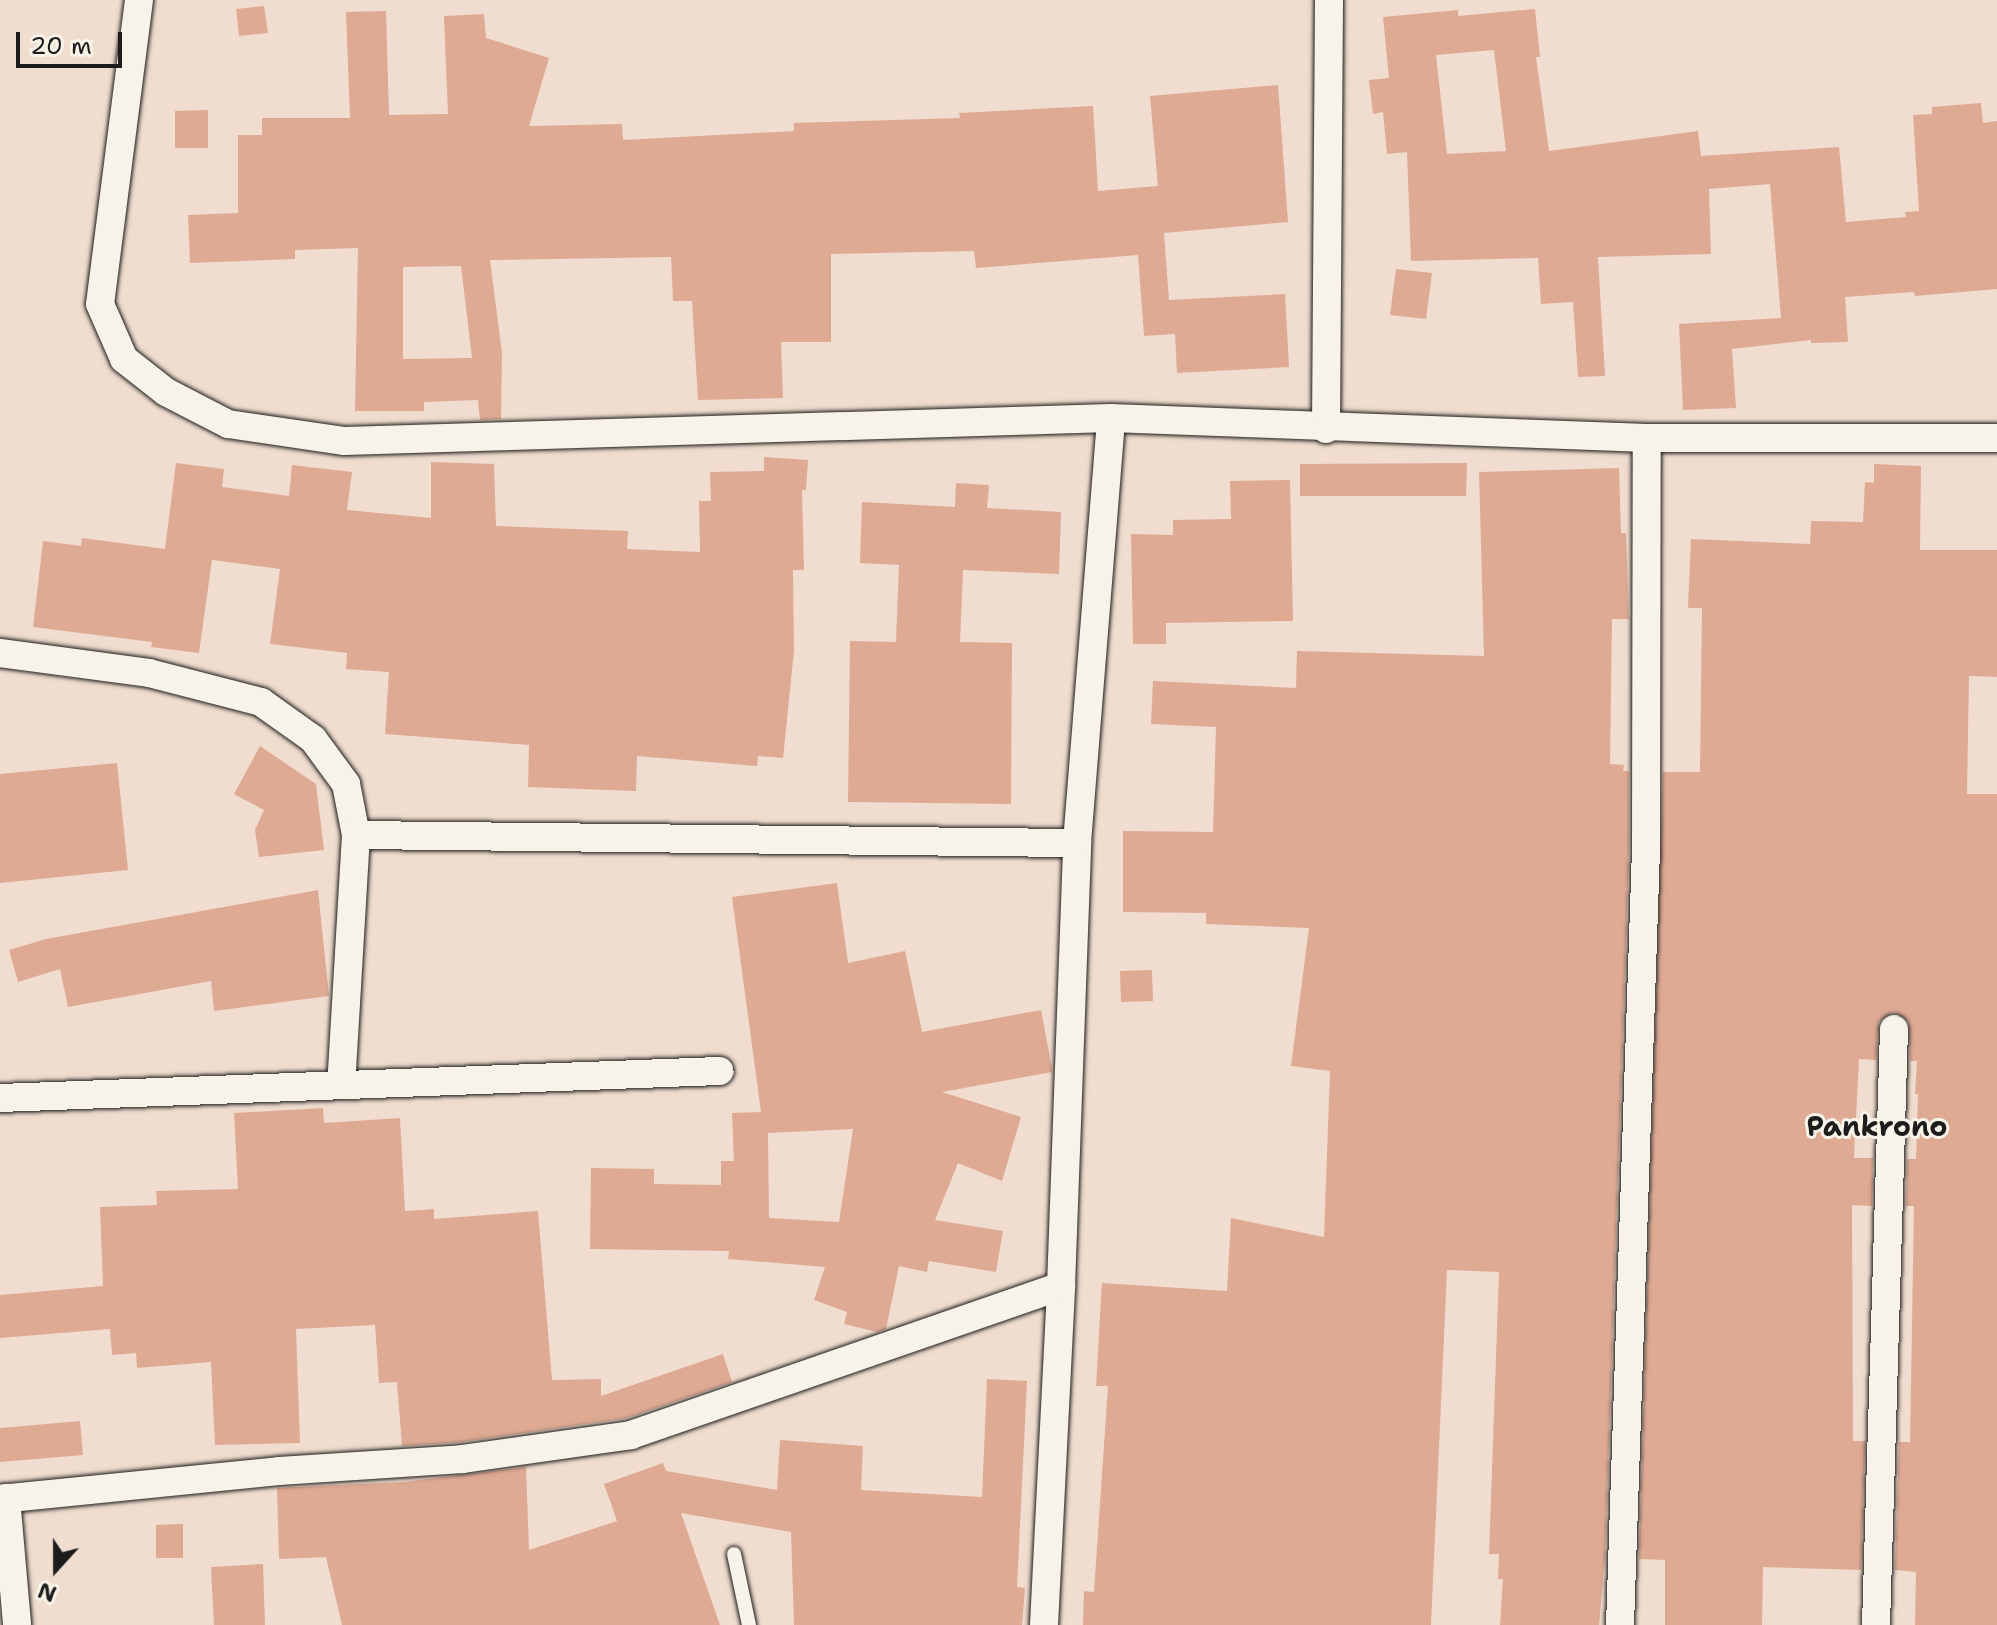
<!DOCTYPE html>
<style>
body{margin:0}
#map{position:relative;width:1997px;height:1625px;overflow:hidden;background:#f0ddcf;font-family:"Shantell Sans",sans-serif}
div>[style]{position:absolute}
.building>*{inset:0;background:#dfaa94}
.roads{filter:drop-shadow(0 0 2px #1c1c1c) drop-shadow(0 0 2px #1c1c1c)}
.lane>*{height:14px;margin:-7px;padding:0 7px;transform-origin:7px;border-radius:7px;background:#f7f3e8}
.street>*{height:28px;margin:-14px;padding:0 14px;transform-origin:14px;border-radius:14px;background:#f7f3e8}
span{translate:-50% -50%;white-space:nowrap;text-align:center;line-height:1.15;-webkit-text-stroke:6px #f7f3e8;paint-order:stroke}
.district-label{font-size:28px;color:#1c1c1c;font-weight:700}
.north{position:absolute;left:16px;top:1529px;width:80px;height:80px;-webkit-text-stroke:6px #f7f3e8;paint-order:stroke;rotate:201deg;font-size:22px;font-weight:700;line-height:32px;text-align:center;color:#1c1c1c}
.north::after{content:'';display:block;margin:auto;width:28px;height:36px;background:#1c1c1c;clip-path:polygon(50% 0,100% 100%,50% 72%,0 100%)}
.scale{position:absolute;left:16px;top:32px;width:106px;height:36px;box-sizing:border-box;border:4px solid #1c1c1c;border-top:0;padding-left:10px;font-size:24px;line-height:28px;white-space:nowrap;color:#1c1c1c;-webkit-text-stroke:6px #f7f3e8;paint-order:stroke}
</style>
<div id="map">
<div class="building">
<div style="clip-path:polygon(264px 6px,268px 33px,239px 36px,236px 9px)"></div>
<div style="clip-path:polygon(evenodd,1535px 9px,1540px 57px,1536px 57px,1549px 151px,1698px 131px,1701px 156px,1839px 147px,1846px 222px,1906px 217px,1905px 212px,1919px 211px,1913px 115px,1932px 114px,1932px 107px,1981px 103px,1983px 123px,1997px 121px,1997px 289px,1915px 296px,1914px 292px,1845px 297px,1848px 342px,1811px 343px,1811px 340px,1732px 349px,1736px 408px,1683px 410px,1679px 324px,1781px 318px,1770px 184px,1709px 189px,1711px 254px,1598px 257px,1605px 376px,1578px 377px,1573px 302px,1541px 304px,1538px 258px,1411px 261px,1407px 152px,1387px 154px,1383px 112px,1373px 114px,1369px 80px,1389px 78px,1383px 17px,1458px 10px,1458px 16px,1535px 9px,1494px 50px,1506px 151px,1447px 154px,1436px 55px,1494px 50px)"></div>
<div style="clip-path:polygon(evenodd,386px 11px,389px 115px,448px 114px,444px 16px,484px 14px,486px 38px,549px 58px,529px 126px,622px 124px,623px 140px,794px 131px,794px 123px,960px 118px,959px 113px,1093px 106px,1098px 191px,1158px 186px,1150px 96px,1278px 85px,1288px 222px,1164px 233px,1169px 300px,1285px 294px,1289px 367px,1177px 373px,1175px 334px,1144px 336px,1138px 255px,976px 268px,974px 251px,831px 254px,831px 342px,781px 342px,783px 398px,698px 400px,692px 301px,673px 301px,671px 257px,490px 260px,502px 353px,501px 419px,480px 420px,478px 400px,424px 402px,424px 411px,355px 411px,358px 248px,295px 250px,295px 259px,190px 263px,188px 215px,238px 213px,238px 135px,262px 135px,262px 118px,350px 118px,346px 12px,386px 11px,461px 266px,472px 358px,403px 359px,403px 267px,461px 266px)"></div>
<div style="clip-path:polygon(208px 110px,208px 148px,175px 148px,175px 111px)"></div>
<div style="clip-path:polygon(1396px 269px,1432px 273px,1426px 319px,1390px 315px)"></div>
<div style="clip-path:polygon(764px 457px,808px 460px,806px 490px,802px 490px,804px 570px,793px 570px,794px 651px,783px 758px,758px 756px,757px 766px,637px 756px,636px 791px,528px 787px,529px 745px,385px 734px,389px 672px,346px 669px,347px 653px,270px 644px,280px 569px,212px 560px,199px 653px,151px 647px,152px 642px,33px 627px,43px 541px,81px 546px,82px 538px,165px 549px,176px 463px,224px 469px,222px 487px,289px 496px,292px 465px,352px 472px,347px 510px,431px 518px,431px 462px,494px 464px,496px 526px,628px 531px,627px 549px,700px 552px,699px 501px,711px 501px,710px 472px,764px 471px)"></div>
<div style="clip-path:polygon(1467px 463px,1466px 496px,1300px 496px,1300px 464px)"></div>
<div style="clip-path:polygon(1874px 464px,1921px 466px,1920px 550px,1997px 550px,1997px 677px,1969px 676px,1967px 794px,1997px 794px,1997px 1625px,1915px 1625px,1916px 1572px,1895px 1570px,1899px 1442px,1910px 1442px,1914px 1206px,1906px 1206px,1907px 1159px,1916px 1159px,1918px 1094px,1915px 1094px,1917px 1061px,1910px 1061px,1909px 1022px,1894px 1012px,1879px 1021px,1876px 1060px,1859px 1059px,1854px 1158px,1873px 1158px,1872px 1206px,1852px 1205px,1853px 1441px,1865px 1441px,1861px 1570px,1763px 1567px,1762px 1625px,1665px 1625px,1665px 1560px,1639px 1559px,1663px 772px,1700px 772px,1702px 608px,1688px 608px,1691px 539px,1810px 544px,1811px 521px,1863px 522px,1865px 482px,1874px 483px)"></div>
<div style="clip-path:polygon(1619px 468px,1621px 533px,1626px 533px,1629px 619px,1612px 619px,1610px 764px,1624px 765px,1623px 771px,1629px 771px,1629px 849px,1605px 1558px,1599px 1625px,1500px 1625px,1503px 1579px,1498px 1579px,1499px 1554px,1489px 1554px,1499px 1272px,1447px 1270px,1431px 1625px,1083px 1625px,1084px 1591px,1094px 1592px,1108px 1386px,1096px 1386px,1102px 1283px,1227px 1291px,1231px 1218px,1324px 1237px,1330px 1071px,1291px 1066px,1309px 928px,1206px 924px,1206px 913px,1123px 912px,1123px 831px,1213px 832px,1216px 727px,1151px 724px,1153px 681px,1296px 688px,1297px 651px,1484px 656px,1479px 472px)"></div>
<div style="clip-path:polygon(1290px 480px,1293px 621px,1166px 623px,1166px 644px,1133px 644px,1131px 534px,1173px 535px,1173px 520px,1231px 519px,1230px 481px)"></div>
<div style="clip-path:polygon(956px 483px,989px 485px,987px 508px,1061px 512px,1059px 574px,963px 570px,960px 642px,1012px 643px,1011px 804px,848px 802px,850px 641px,896px 642px,899px 565px,860px 563px,862px 502px,955px 507px)"></div>
<div style="clip-path:polygon(260px 746px,316px 784px,324px 850px,259px 857px,255px 830px,264px 810px,234px 794px)"></div>
<div style="clip-path:polygon(117px 763px,128px 870px,0 883px,0 774px)"></div>
<div style="clip-path:polygon(evenodd,837px 883px,848px 963px,905px 951px,922px 1032px,1041px 1010px,1052px 1068px,1052px 1072px,942px 1092px,1021px 1117px,1002px 1181px,958px 1163px,935px 1220px,1003px 1231px,996px 1272px,929px 1261px,927px 1272px,899px 1266px,886px 1329px,877px 1332px,844px 1324px,847px 1312px,814px 1300px,825px 1267px,728px 1259px,729px 1251px,590px 1249px,591px 1168px,654px 1169px,654px 1184px,721px 1185px,721px 1161px,734px 1161px,732px 1113px,761px 1112px,732px 897px,837px 883px,853px 1129px,839px 1222px,769px 1218px,768px 1133px,853px 1129px)"></div>
<div style="clip-path:polygon(318px 890px,329px 996px,214px 1011px,211px 981px,68px 1007px,60px 969px,18px 982px,9px 950px,46px 939px)"></div>
<div style="clip-path:polygon(1152px 970px,1153px 1001px,1121px 1002px,1120px 971px)"></div>
<div style="clip-path:polygon(323px 1108px,324px 1123px,400px 1118px,405px 1211px,434px 1209px,434px 1219px,538px 1211px,552px 1380px,601px 1379px,601px 1396px,723px 1354px,732px 1382px,627px 1418px,461px 1442px,402px 1446px,397px 1382px,379px 1383px,375px 1325px,296px 1329px,300px 1443px,215px 1445px,211px 1362px,137px 1368px,136px 1353px,112px 1355px,110px 1329px,0 1338px,0 1295px,103px 1286px,100px 1207px,157px 1205px,156px 1191px,238px 1189px,234px 1113px)"></div>
<div style="clip-path:polygon(987px 1379px,1027px 1381px,1017px 1587px,1025px 1588px,1022px 1625px,794px 1625px,791px 1532px,681px 1513px,720px 1625px,342px 1625px,326px 1557px,279px 1559px,277px 1488px,404px 1482px,526px 1467px,529px 1550px,617px 1521px,604px 1484px,663px 1463px,666px 1471px,777px 1490px,780px 1440px,863px 1446px,861px 1490px,982px 1497px)"></div>
<div style="clip-path:polygon(80px 1421px,83px 1455px,0 1462px,0 1428px)"></div>
<div style="clip-path:polygon(183px 1524px,183px 1558px,156px 1558px,156px 1525px)"></div>
<div style="clip-path:polygon(263px 1564px,265px 1625px,214px 1625px,211px 1567px)"></div>
</div>
<div class="roads">
<div class="lane">
<div style="left:734px;top:1554px;width:73px;rotate:78.1deg"></div>
</div>
<div class="street">
<div style="left:139px;top:0;width:306px;rotate:97.3deg"></div>
<div style="left:100px;top:304px;width:60px;rotate:66.4deg"></div>
<div style="left:124px;top:359px;width:53px;rotate:38.2deg"></div>
<div style="left:166px;top:392px;width:70px;rotate:27.3deg"></div>
<div style="left:228px;top:424px;width:118px;rotate:8.3deg"></div>
<div style="left:345px;top:441px;width:766px;rotate:-1.72deg"></div>
<div style="left:1111px;top:418px;width:536px;rotate:2.14deg"></div>
<div style="left:1647px;top:438px;width:350px"></div>
<div style="left:1326px;top:429px;width:429px;rotate:-89.6deg"></div>
<div style="left:0;top:653px;width:150px;rotate:7.6deg"></div>
<div style="left:149px;top:673px;width:116px;rotate:14.5deg"></div>
<div style="left:261px;top:702px;width:64px;rotate:35.4deg"></div>
<div style="left:313px;top:739px;width:56px;rotate:53.7deg"></div>
<div style="left:346px;top:784px;width:52px;rotate:78.9deg"></div>
<div style="left:356px;top:835px;width:250px;rotate:93.4deg"></div>
<div style="left:356px;top:835px;width:721px;rotate:0.64deg"></div>
<div style="left:0;top:1098px;width:720px;rotate:-2.15deg"></div>
<div style="left:6px;top:1498px;width:127px;rotate:85deg"></div>
<div style="left:0;top:1499px;width:280px;rotate:-5.7deg"></div>
<div style="left:279px;top:1471px;width:184px;rotate:-3.7deg"></div>
<div style="left:463px;top:1459px;width:170px;rotate:-8.1deg"></div>
<div style="left:631px;top:1435px;width:455px;rotate:-19.1deg"></div>
<div style="left:1044px;top:1625px;width:339px;rotate:-87.1deg"></div>
<div style="left:1061px;top:1286px;width:443px;rotate:-87.9deg"></div>
<div style="left:1077px;top:843px;width:426px;rotate:-85.4deg"></div>
<div style="left:1620px;top:1625px;width:776px;rotate:-88.08deg"></div>
<div style="left:1646px;top:849px;width:411px;rotate:-89.9deg"></div>
<div style="left:1876px;top:1625px;width:596px;rotate:-88.27deg"></div>
</div>
</div>
<div class="district-label">
<span style="left:1877px;top:1126px">Pankrono</span>
</div>
<div class="north">N</div>
<div class="scale">20 m</div>
</div>
